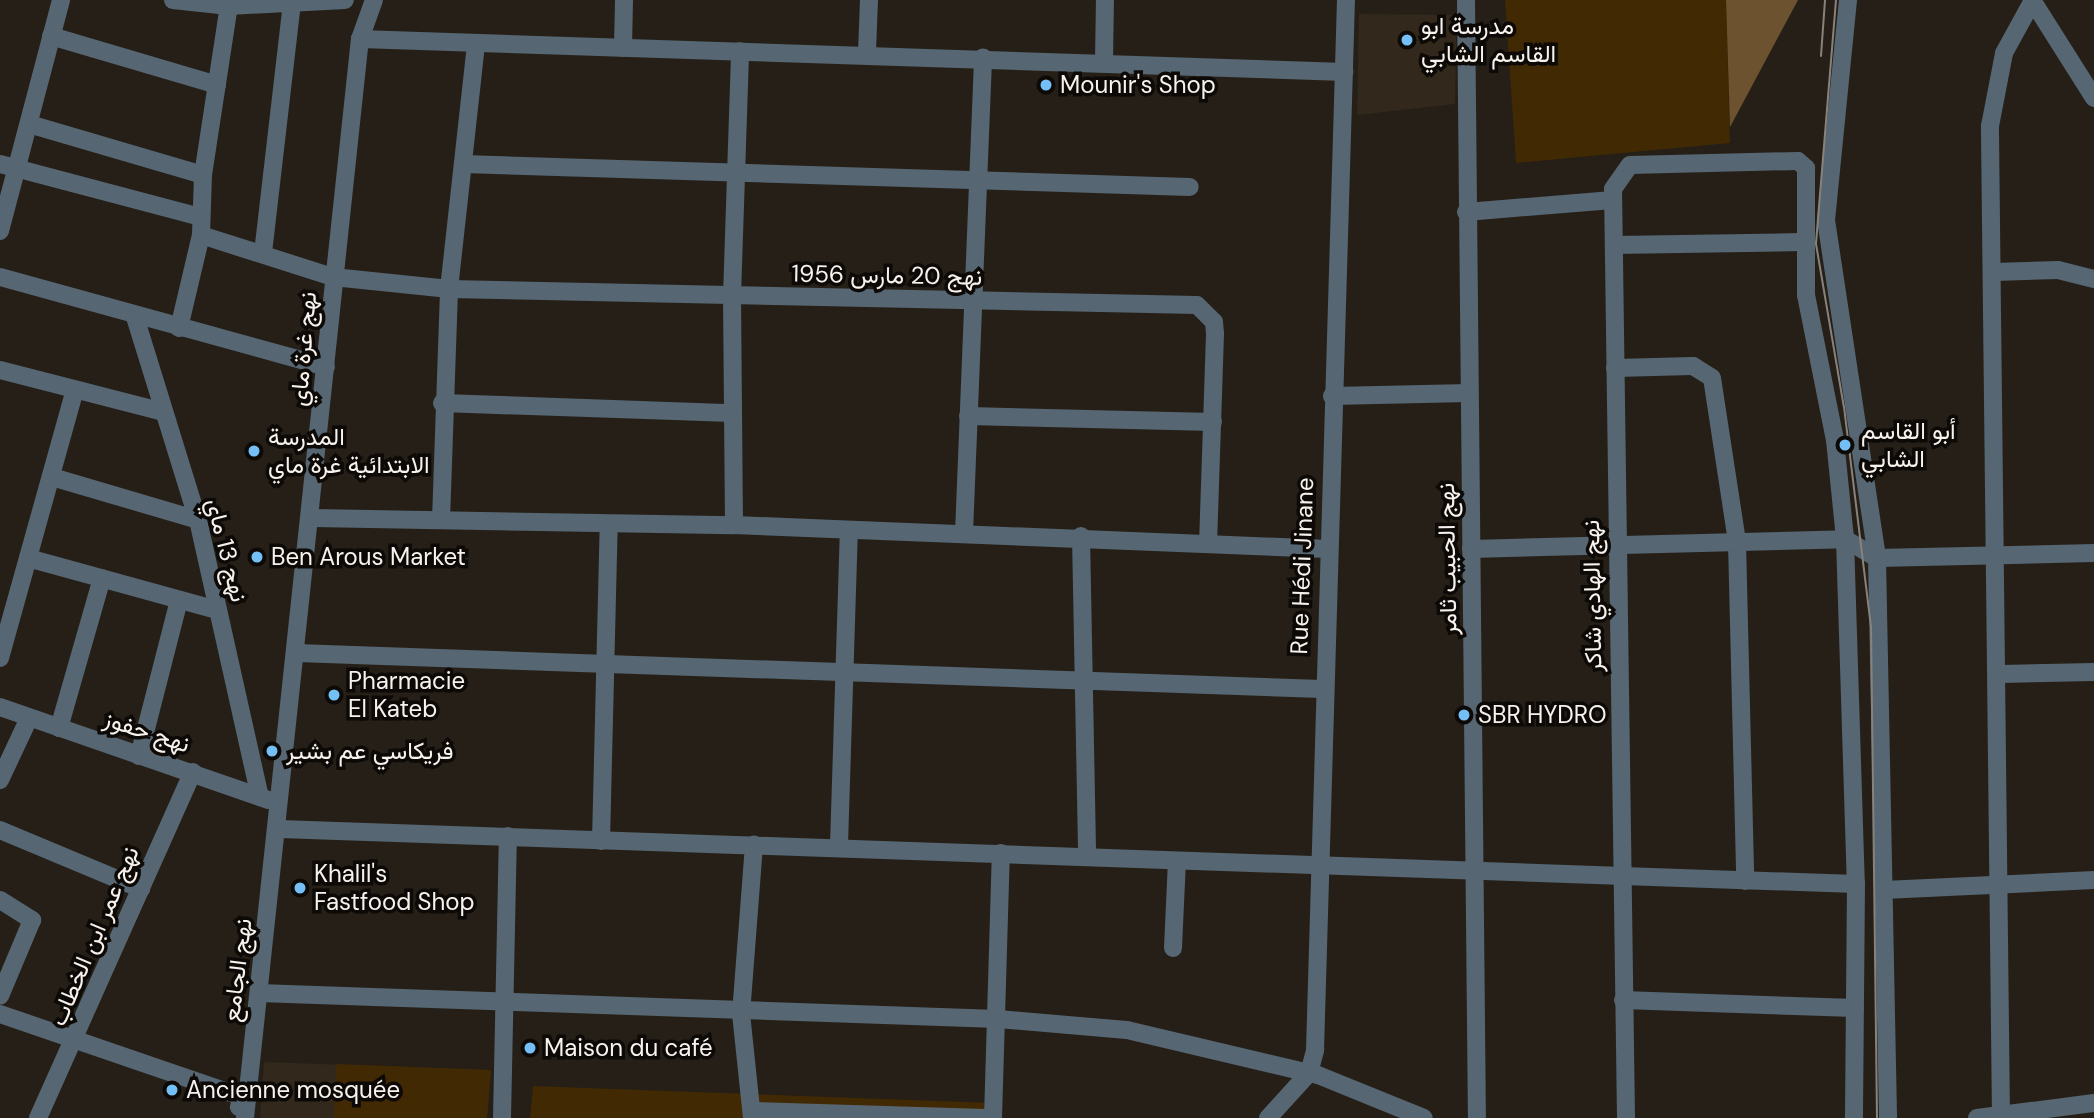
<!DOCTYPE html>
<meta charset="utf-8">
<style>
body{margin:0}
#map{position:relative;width:2094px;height:1118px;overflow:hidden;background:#251f17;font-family:"DM Sans",Vazirmatn,sans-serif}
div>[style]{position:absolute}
.built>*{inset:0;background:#32281c}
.green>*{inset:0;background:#412903}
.forest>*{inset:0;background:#6d522f}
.minor>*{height:18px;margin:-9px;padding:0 9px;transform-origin:9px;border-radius:9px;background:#566672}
.tram>*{height:2px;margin:-1px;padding:0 1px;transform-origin:1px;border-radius:1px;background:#88827c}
.dots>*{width:19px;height:19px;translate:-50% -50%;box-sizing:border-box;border:4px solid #0c0906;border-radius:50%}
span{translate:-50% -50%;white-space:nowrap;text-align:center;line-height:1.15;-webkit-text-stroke:7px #0c0906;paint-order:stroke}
.poi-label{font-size:24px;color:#f7f2ed}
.left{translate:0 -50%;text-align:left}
.street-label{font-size:24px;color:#f7f2ed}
</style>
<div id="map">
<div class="built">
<div style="clip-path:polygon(1359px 14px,1457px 15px,1455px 104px,1357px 115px)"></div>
<div style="clip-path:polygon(264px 1062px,491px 1070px,487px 1118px,260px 1118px)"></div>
</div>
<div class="green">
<div style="clip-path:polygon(1505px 0,1726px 0,1730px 143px,1516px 163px)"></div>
<div style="clip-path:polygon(336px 1064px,491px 1070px,487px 1118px,334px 1118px)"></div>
<div style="clip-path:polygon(533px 1086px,992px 1103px,991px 1118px,530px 1118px)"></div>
</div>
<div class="forest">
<div style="clip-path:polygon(1726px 0,1798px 0,1730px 127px)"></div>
</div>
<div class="minor">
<div style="left:173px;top:0;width:56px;rotate:6.1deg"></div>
<div style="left:229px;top:6px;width:116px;rotate:-3deg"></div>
<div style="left:1466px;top:0;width:1118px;rotate:89.44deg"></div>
<div style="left:1848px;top:0;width:221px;rotate:95.7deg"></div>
<div style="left:1826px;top:220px;width:342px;rotate:81.4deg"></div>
<div style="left:1877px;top:558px;width:560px;rotate:88.87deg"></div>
<div style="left:2032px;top:0;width:116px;rotate:57.7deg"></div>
<div style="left:51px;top:36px;width:173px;rotate:16.4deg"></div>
<div style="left:360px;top:39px;width:985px;rotate:1.92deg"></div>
<div style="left:623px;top:48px;width:48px;rotate:-88.8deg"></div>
<div style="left:867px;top:52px;width:52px;rotate:-87.8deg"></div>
<div style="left:1104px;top:61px;width:61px;rotate:-89.1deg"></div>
<div style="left:29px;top:124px;width:181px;rotate:16.3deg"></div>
<div style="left:0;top:164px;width:207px;rotate:14.8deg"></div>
<div style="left:464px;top:164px;width:726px;rotate:1.81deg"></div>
<div style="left:1466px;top:212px;width:147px;rotate:-4.7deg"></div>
<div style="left:0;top:231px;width:239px;rotate:-75.2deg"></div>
<div style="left:201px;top:235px;width:139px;rotate:17.7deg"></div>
<div style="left:333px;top:277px;width:117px;rotate:5.9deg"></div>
<div style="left:449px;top:289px;width:748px;rotate:1.23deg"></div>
<div style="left:1197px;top:305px;width:24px;rotate:45deg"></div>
<div style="left:1214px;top:322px;width:12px;rotate:85deg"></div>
<div style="left:1215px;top:334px;width:206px;rotate:91.9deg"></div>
<div style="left:1614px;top:245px;width:187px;rotate:-0.9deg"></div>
<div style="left:263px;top:253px;width:251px;rotate:-83.4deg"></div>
<div style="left:1994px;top:272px;width:64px;rotate:-1.8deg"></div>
<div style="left:2058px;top:270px;width:37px;rotate:14deg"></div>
<div style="left:0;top:277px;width:338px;rotate:15.4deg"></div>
<div style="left:135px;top:317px;width:213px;rotate:72.8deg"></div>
<div style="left:198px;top:520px;width:284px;rotate:77.4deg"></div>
<div style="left:179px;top:328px;width:96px;rotate:-76.7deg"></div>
<div style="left:201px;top:235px;width:60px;rotate:-88.1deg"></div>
<div style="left:203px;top:175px;width:171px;rotate:-81.3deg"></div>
<div style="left:1615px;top:368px;width:78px;rotate:-1.5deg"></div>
<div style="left:1693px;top:366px;width:22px;rotate:32deg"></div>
<div style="left:1712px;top:378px;width:166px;rotate:81.3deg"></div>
<div style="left:1737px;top:542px;width:339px;rotate:88.6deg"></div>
<div style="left:0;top:370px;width:165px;rotate:14.4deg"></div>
<div style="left:1332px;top:396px;width:136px;rotate:-1.3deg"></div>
<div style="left:442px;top:403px;width:290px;rotate:2deg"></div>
<div style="left:968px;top:416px;width:245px;rotate:1.4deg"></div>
<div style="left:52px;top:477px;width:152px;rotate:16.4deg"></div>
<div style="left:313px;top:518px;width:421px;rotate:1deg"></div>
<div style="left:734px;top:525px;width:594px;rotate:2.31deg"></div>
<div style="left:441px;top:520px;width:231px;rotate:-88deg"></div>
<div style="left:449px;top:289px;width:245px;rotate:-83.7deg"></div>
<div style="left:734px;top:525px;width:229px;rotate:-90.5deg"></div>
<div style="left:732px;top:296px;width:245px;rotate:-88.1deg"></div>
<div style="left:964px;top:533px;width:476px;rotate:-87.7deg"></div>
<div style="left:1081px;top:536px;width:320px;rotate:88.9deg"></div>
<div style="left:1471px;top:549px;width:374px;rotate:-1.5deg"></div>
<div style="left:1845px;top:539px;width:37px;rotate:31deg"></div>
<div style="left:1877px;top:558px;width:217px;rotate:-1.3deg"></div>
<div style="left:28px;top:558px;width:196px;rotate:15.4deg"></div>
<div style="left:297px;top:653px;width:1025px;rotate:2.01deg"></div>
<div style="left:0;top:658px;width:278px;rotate:-74.4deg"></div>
<div style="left:2001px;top:674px;width:93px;rotate:-1.2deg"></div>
<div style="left:0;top:707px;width:284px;rotate:19.1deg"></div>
<div style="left:59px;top:728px;width:156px;rotate:-74deg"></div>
<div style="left:139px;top:756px;width:161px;rotate:-75.6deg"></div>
<div style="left:0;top:780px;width:68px;rotate:-64.9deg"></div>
<div style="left:280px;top:829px;width:1577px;rotate:2deg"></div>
<div style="left:0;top:830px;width:153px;rotate:22.7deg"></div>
<div style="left:601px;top:841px;width:317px;rotate:-88.6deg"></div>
<div style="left:839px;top:845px;width:314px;rotate:-88.2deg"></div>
<div style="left:1884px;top:890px;width:210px;rotate:-2.7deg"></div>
<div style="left:0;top:900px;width:38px;rotate:32deg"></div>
<div style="left:32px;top:920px;width:82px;rotate:112.8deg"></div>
<div style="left:1173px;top:948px;width:87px;rotate:-87.4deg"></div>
<div style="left:259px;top:993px;width:739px;rotate:2.01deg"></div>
<div style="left:998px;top:1019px;width:129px;rotate:4.9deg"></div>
<div style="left:1127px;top:1030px;width:196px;rotate:13.3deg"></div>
<div style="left:1318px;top:1075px;width:114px;rotate:22.1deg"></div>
<div style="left:1623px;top:1000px;width:232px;rotate:2deg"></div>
<div style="left:0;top:1014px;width:259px;rotate:18.9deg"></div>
<div style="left:245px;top:1098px;width:11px;rotate:124deg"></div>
<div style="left:752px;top:1111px;width:241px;rotate:1.7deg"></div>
<div style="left:38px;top:1118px;width:379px;rotate:-65.9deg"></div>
<div style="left:245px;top:1118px;width:1085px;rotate:-83.92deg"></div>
<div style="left:360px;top:39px;width:41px;rotate:-70.3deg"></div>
<div style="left:502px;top:1118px;width:282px;rotate:-88.8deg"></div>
<div style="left:752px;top:1118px;width:105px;rotate:-96deg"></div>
<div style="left:741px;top:1014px;width:170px;rotate:-85.6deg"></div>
<div style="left:993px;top:1118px;width:265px;rotate:-88.3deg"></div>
<div style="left:1268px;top:1118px;width:61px;rotate:-47.7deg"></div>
<div style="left:1309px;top:1073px;width:24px;rotate:-75deg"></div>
<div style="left:1315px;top:1050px;width:1050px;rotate:-88.31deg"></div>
<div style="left:1626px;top:1118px;width:929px;rotate:-90.8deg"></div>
<div style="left:1613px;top:189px;width:29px;rotate:-55deg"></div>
<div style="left:1630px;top:165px;width:168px;rotate:-1.4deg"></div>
<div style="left:1798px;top:161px;width:11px;rotate:41deg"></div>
<div style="left:1806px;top:168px;width:127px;rotate:90deg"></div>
<div style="left:1806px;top:295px;width:148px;rotate:78.7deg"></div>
<div style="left:1835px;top:440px;width:100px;rotate:84.2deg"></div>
<div style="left:1845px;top:539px;width:345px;rotate:88.2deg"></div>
<div style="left:1856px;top:884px;width:234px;rotate:90.5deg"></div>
<div style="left:1977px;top:1118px;width:118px;rotate:-7.3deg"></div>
<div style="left:2001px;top:1118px;width:992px;rotate:-90.64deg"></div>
<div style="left:1990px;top:126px;width:74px;rotate:-79.1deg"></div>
<div style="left:2004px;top:53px;width:58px;rotate:-61.2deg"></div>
</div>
<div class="tram">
<div style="left:1836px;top:0;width:245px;rotate:94.7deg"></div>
<div style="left:1816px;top:244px;width:165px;rotate:80.3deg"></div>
<div style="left:1844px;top:407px;width:221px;rotate:83deg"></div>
<div style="left:1871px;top:626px;width:492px;rotate:89.3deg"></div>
<div style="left:1821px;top:56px;width:56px;rotate:-85.9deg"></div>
</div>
<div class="dots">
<div style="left:1407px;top:40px;background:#74c0f6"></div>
<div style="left:1046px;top:85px;background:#74c0f6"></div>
<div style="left:1845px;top:445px;background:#74c0f6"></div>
<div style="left:254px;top:451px;background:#74c0f6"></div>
<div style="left:257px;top:557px;background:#74c0f6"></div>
<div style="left:334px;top:695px;background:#74c0f6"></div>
<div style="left:1464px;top:715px;background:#74c0f6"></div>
<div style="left:272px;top:751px;background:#74c0f6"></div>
<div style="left:300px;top:888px;background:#74c0f6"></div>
<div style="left:530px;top:1048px;background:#74c0f6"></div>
<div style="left:172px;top:1090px;background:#74c0f6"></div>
</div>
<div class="poi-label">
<span class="left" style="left:1421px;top:40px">مدرسة ابو<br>القاسم الشابي</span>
<span class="left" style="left:1060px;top:85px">Mounir's Shop</span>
<span class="left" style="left:1861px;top:445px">أبو القاسم<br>الشابي</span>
<span class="left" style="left:268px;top:451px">المدرسة<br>الابتدائية غرة ماي</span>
<span class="left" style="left:271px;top:557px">Ben Arous Market</span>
<span class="left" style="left:348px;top:695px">Pharmacie<br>El Kateb</span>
<span class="left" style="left:1478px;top:715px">SBR HYDRO</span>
<span class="left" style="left:286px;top:751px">فريكاسي عم بشير</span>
<span class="left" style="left:314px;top:888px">Khalil's<br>Fastfood Shop</span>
<span class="left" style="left:544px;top:1048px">Maison du café</span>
<span class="left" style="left:186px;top:1090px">Ancienne mosquée</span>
</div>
<div class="street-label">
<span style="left:887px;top:275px;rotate:1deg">نهج 20 مارس 1956</span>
<span style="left:303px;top:349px;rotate:-85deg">نهج غرة ماي</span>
<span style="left:227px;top:550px;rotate:76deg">نهج 13 ماي</span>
<span style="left:1447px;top:559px;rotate:-91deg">نهج الحبيب ثامر</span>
<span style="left:1302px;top:566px;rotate:-88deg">Rue Hédi Jinane</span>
<span style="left:1592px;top:596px;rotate:-91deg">نهج الهادي شاكر</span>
<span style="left:147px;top:731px;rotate:18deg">نهج حفوز</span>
<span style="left:94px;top:936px;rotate:-67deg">نهج عمر ابن الخطاب</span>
<span style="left:237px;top:970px;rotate:-83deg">نهج الجامع</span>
</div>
</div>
